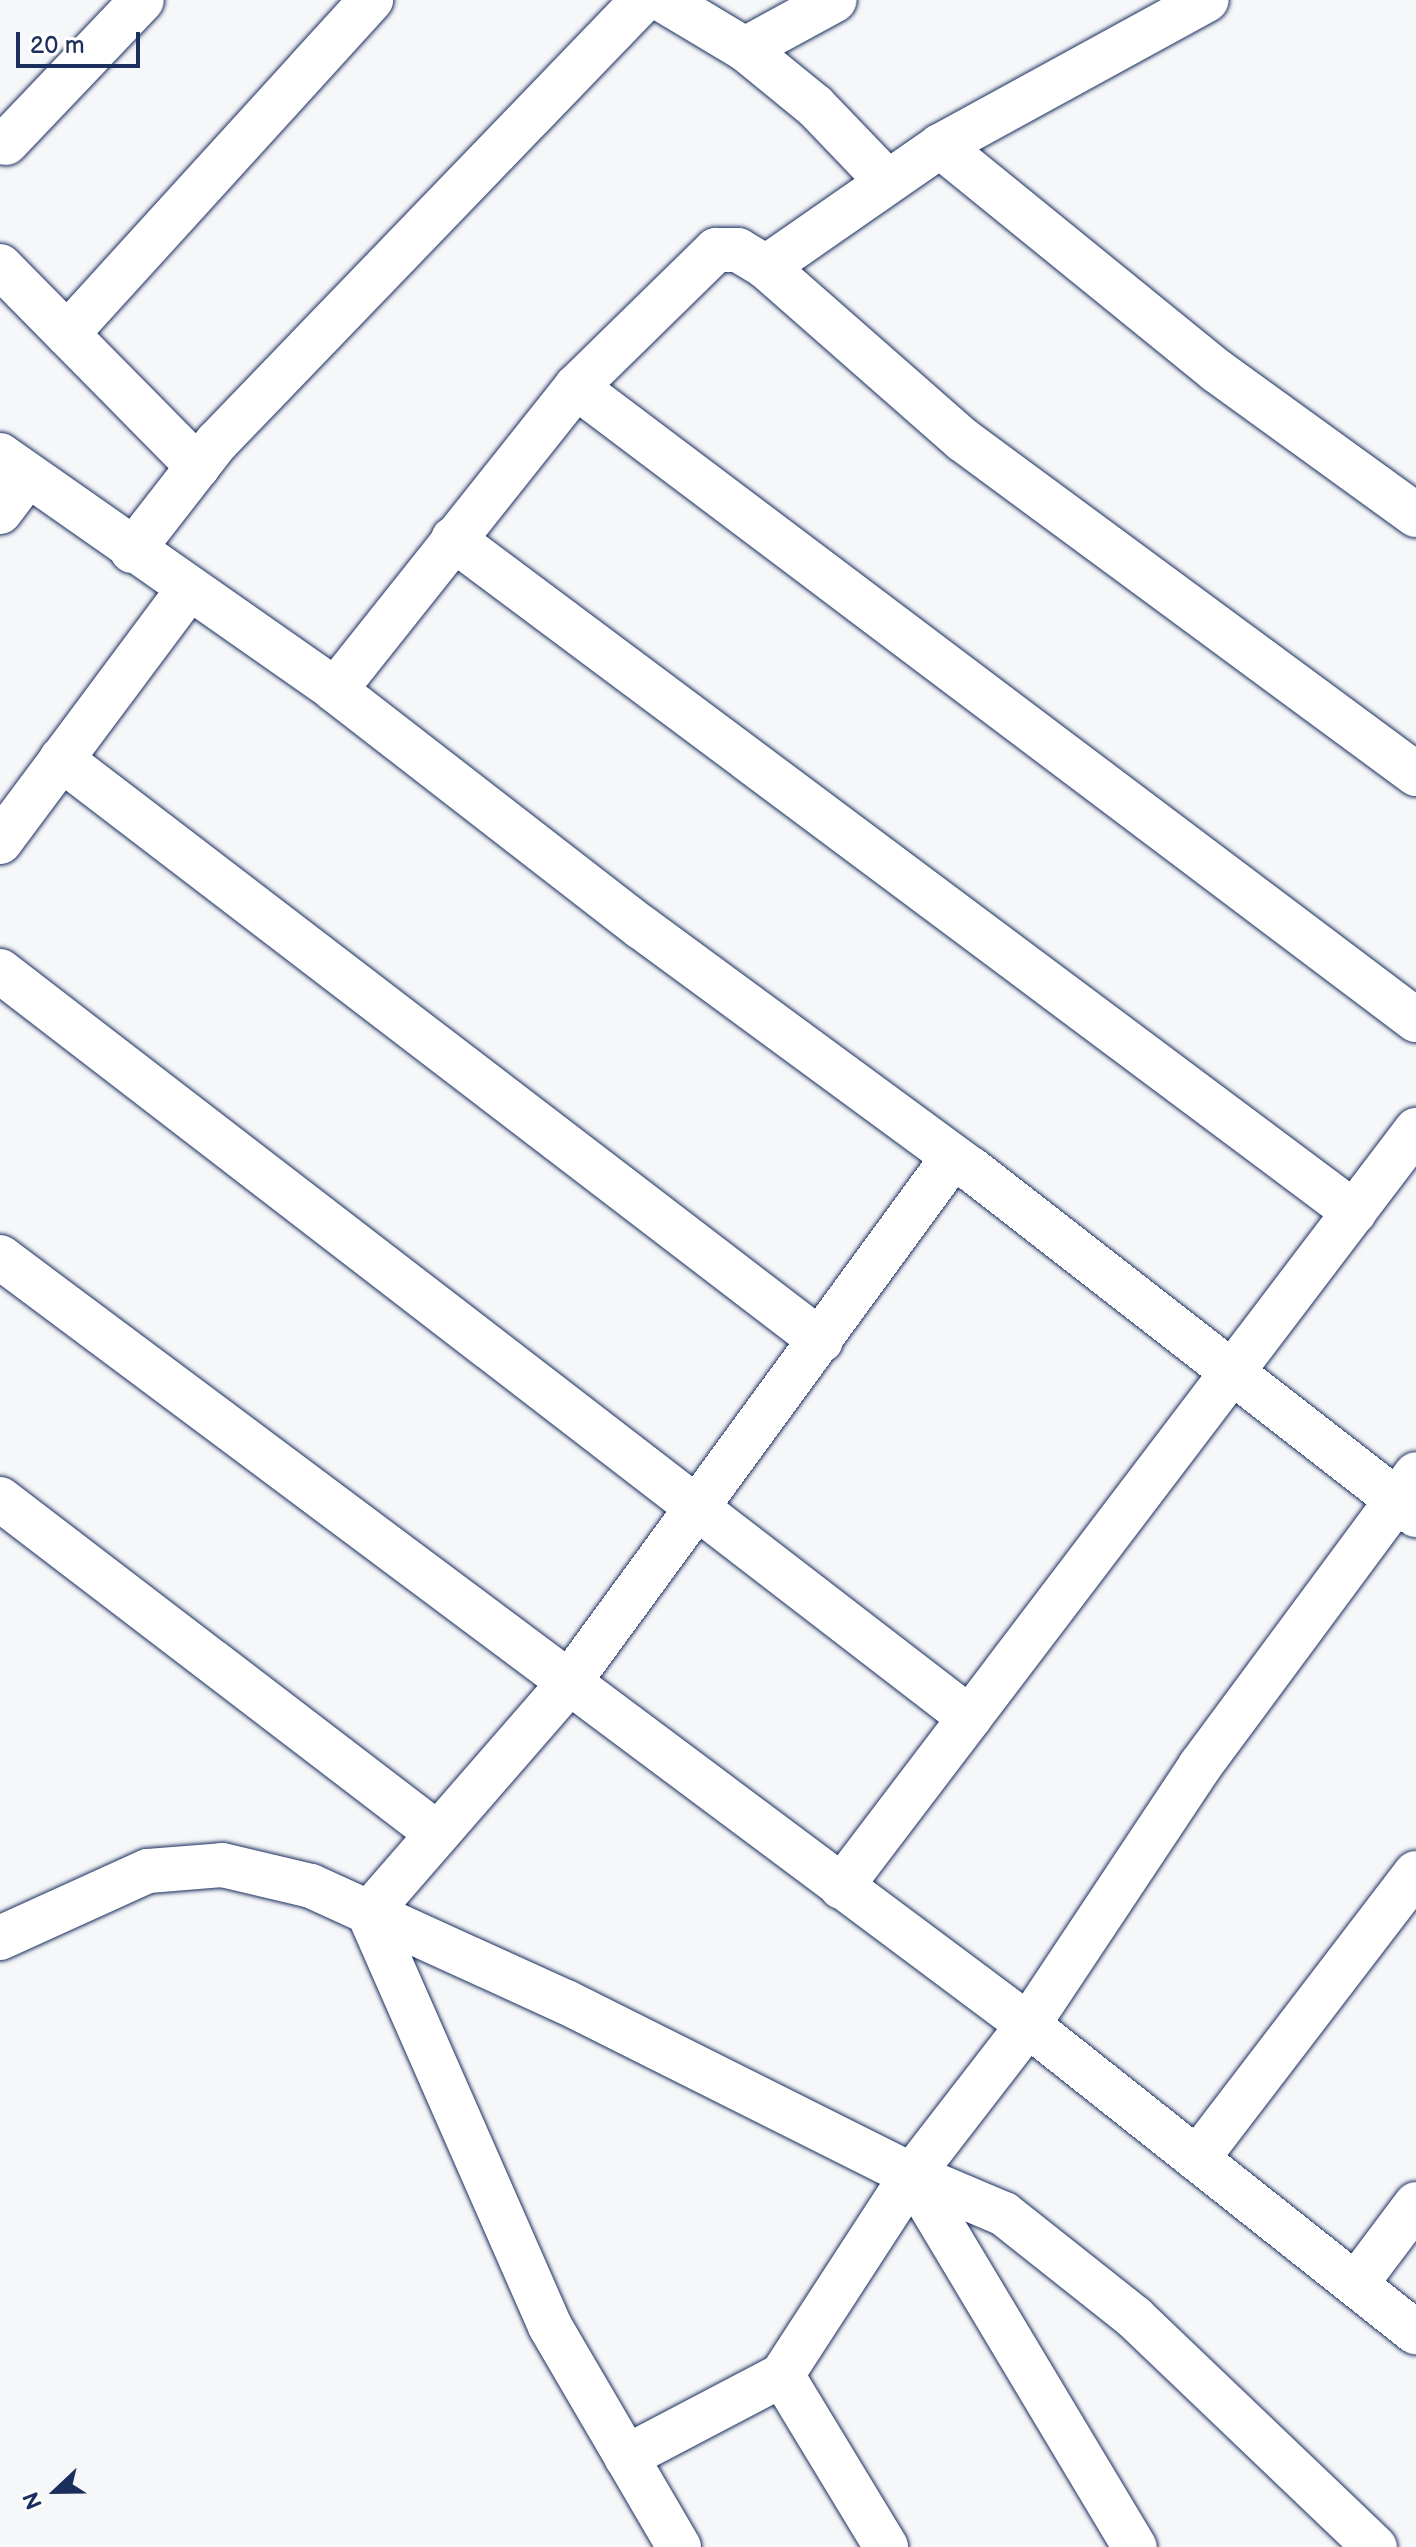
<!DOCTYPE html>
<style>
body{margin:0}
#map{position:relative;width:1416px;height:2547px;overflow:hidden;background:#f6f7f9;font-family:"Balsamiq Sans",sans-serif}
div>[style]{position:absolute}
.roads{filter:drop-shadow(0 0 2px #1b2f5e) drop-shadow(0 0 2px #1b2f5e)}
.minor>*{height:44px;margin:-22px;padding:0 22px;transform-origin:22px;border-radius:22px;background:#fff}
span{translate:-50% -50%;white-space:nowrap;text-align:center;line-height:1.15;-webkit-text-stroke:8px #fff;paint-order:stroke}
.north{position:absolute;left:16px;top:2451px;width:80px;height:80px;-webkit-text-stroke:6px #fff;paint-order:stroke;rotate:248deg;font-size:22px;font-weight:700;line-height:32px;text-align:center;color:#1b2f5e}
.north::after{content:'';display:block;margin:auto;width:28px;height:36px;background:#1b2f5e;clip-path:polygon(50% 0,100% 100%,50% 72%,0 100%)}
.scale{position:absolute;left:16px;top:32px;width:124px;height:36px;box-sizing:border-box;border:4px solid #1b2f5e;border-top:0;padding-left:10px;font-size:24px;line-height:28px;white-space:nowrap;color:#1b2f5e;-webkit-text-stroke:6px #fff;paint-order:stroke}
</style>
<div id="map">
<div class="roads">
<div class="minor">
<div style="left:663px;top:0;width:96px;rotate:30.9deg"></div>
<div style="left:745px;top:49px;width:90px;rotate:39.2deg"></div>
<div style="left:815px;top:106px;width:103px;rotate:46.2deg"></div>
<div style="left:745px;top:49px;width:102px;rotate:-28.6deg"></div>
<div style="left:6px;top:143px;width:197px;rotate:-46.4deg"></div>
<div style="left:940px;top:146px;width:357px;rotate:39.1deg"></div>
<div style="left:1217px;top:371px;width:246px;rotate:35.9deg"></div>
<div style="left:0;top:266px;width:282px;rotate:45.4deg"></div>
<div style="left:766px;top:267px;width:262px;rotate:41.3deg"></div>
<div style="left:963px;top:440px;width:563px;rotate:36.4deg"></div>
<div style="left:67px;top:334px;width:452px;rotate:-47.7deg"></div>
<div style="left:576px;top:387px;width:1052px;rotate:37deg"></div>
<div style="left:0;top:455px;width:409px;rotate:35deg"></div>
<div style="left:335px;top:690px;width:387px;rotate:37.8deg"></div>
<div style="left:641px;top:927px;width:409px;rotate:36.3deg"></div>
<div style="left:971px;top:1169px;width:564px;rotate:37.87deg"></div>
<div style="left:0;top:512px;width:46px;rotate:-52.9deg"></div>
<div style="left:453px;top:539px;width:1125px;rotate:36.76deg"></div>
<div style="left:132px;top:551px;width:138px;rotate:-52.1deg"></div>
<div style="left:217px;top:442px;width:614px;rotate:-46.06deg"></div>
<div style="left:335px;top:690px;width:387px;rotate:-51.5deg"></div>
<div style="left:576px;top:387px;width:196px;rotate:-44.4deg"></div>
<div style="left:716px;top:250px;width:22px"></div>
<div style="left:738px;top:250px;width:33px;rotate:31deg"></div>
<div style="left:766px;top:267px;width:212px;rotate:-34.8deg"></div>
<div style="left:940px;top:146px;width:304px;rotate:-28.7deg"></div>
<div style="left:61px;top:759px;width:957px;rotate:37.44deg"></div>
<div style="left:0;top:842px;width:314px;rotate:-53.3deg"></div>
<div style="left:0;top:971px;width:1224px;rotate:37.6deg"></div>
<div style="left:0;top:1257px;width:1283px;rotate:36.76deg"></div>
<div style="left:1028px;top:2025px;width:495px;rotate:38.4deg"></div>
<div style="left:0;top:1499px;width:551px;rotate:37.41deg"></div>
<div style="left:841px;top:1887px;width:951px;rotate:-52.78deg"></div>
<div style="left:0;top:1938px;width:162px;rotate:-24.4deg"></div>
<div style="left:148px;top:1871px;width:74px;rotate:-4.6deg"></div>
<div style="left:222px;top:1865px;width:91px;rotate:13.3deg"></div>
<div style="left:311px;top:1886px;width:280px;rotate:24.5deg"></div>
<div style="left:566px;top:2002px;width:387px;rotate:26.6deg"></div>
<div style="left:912px;top:2175px;width:190px;rotate:-52.3deg"></div>
<div style="left:1028px;top:2025px;width:311px;rotate:-56.4deg"></div>
<div style="left:1200px;top:1766px;width:363px;rotate:-53.5deg"></div>
<div style="left:1197px;top:2159px;width:360px;rotate:-52.6deg"></div>
<div style="left:912px;top:2175px;width:434px;rotate:59.1deg"></div>
<div style="left:1356px;top:2284px;width:100px;rotate:-53.1deg"></div>
<div style="left:782px;top:2375px;width:201px;rotate:58.8deg"></div>
<div style="left:626px;top:2457px;width:176px;rotate:-27.7deg"></div>
<div style="left:782px;top:2375px;width:239px;rotate:-57deg"></div>
<div style="left:912px;top:2175px;width:100px;rotate:23deg"></div>
<div style="left:1004px;top:2214px;width:167px;rotate:38.4deg"></div>
<div style="left:1135px;top:2318px;width:332px;rotate:43.7deg"></div>
<div style="left:679px;top:2547px;width:256px;rotate:-120.3deg"></div>
<div style="left:550px;top:2326px;width:451px;rotate:-113.7deg"></div>
<div style="left:369px;top:1913px;width:302px;rotate:-49deg"></div>
<div style="left:567px;top:1685px;width:654px;rotate:-53.83deg"></div>
</div>
</div>
<div class="north">N</div>
<div class="scale">20 m</div>
</div>
